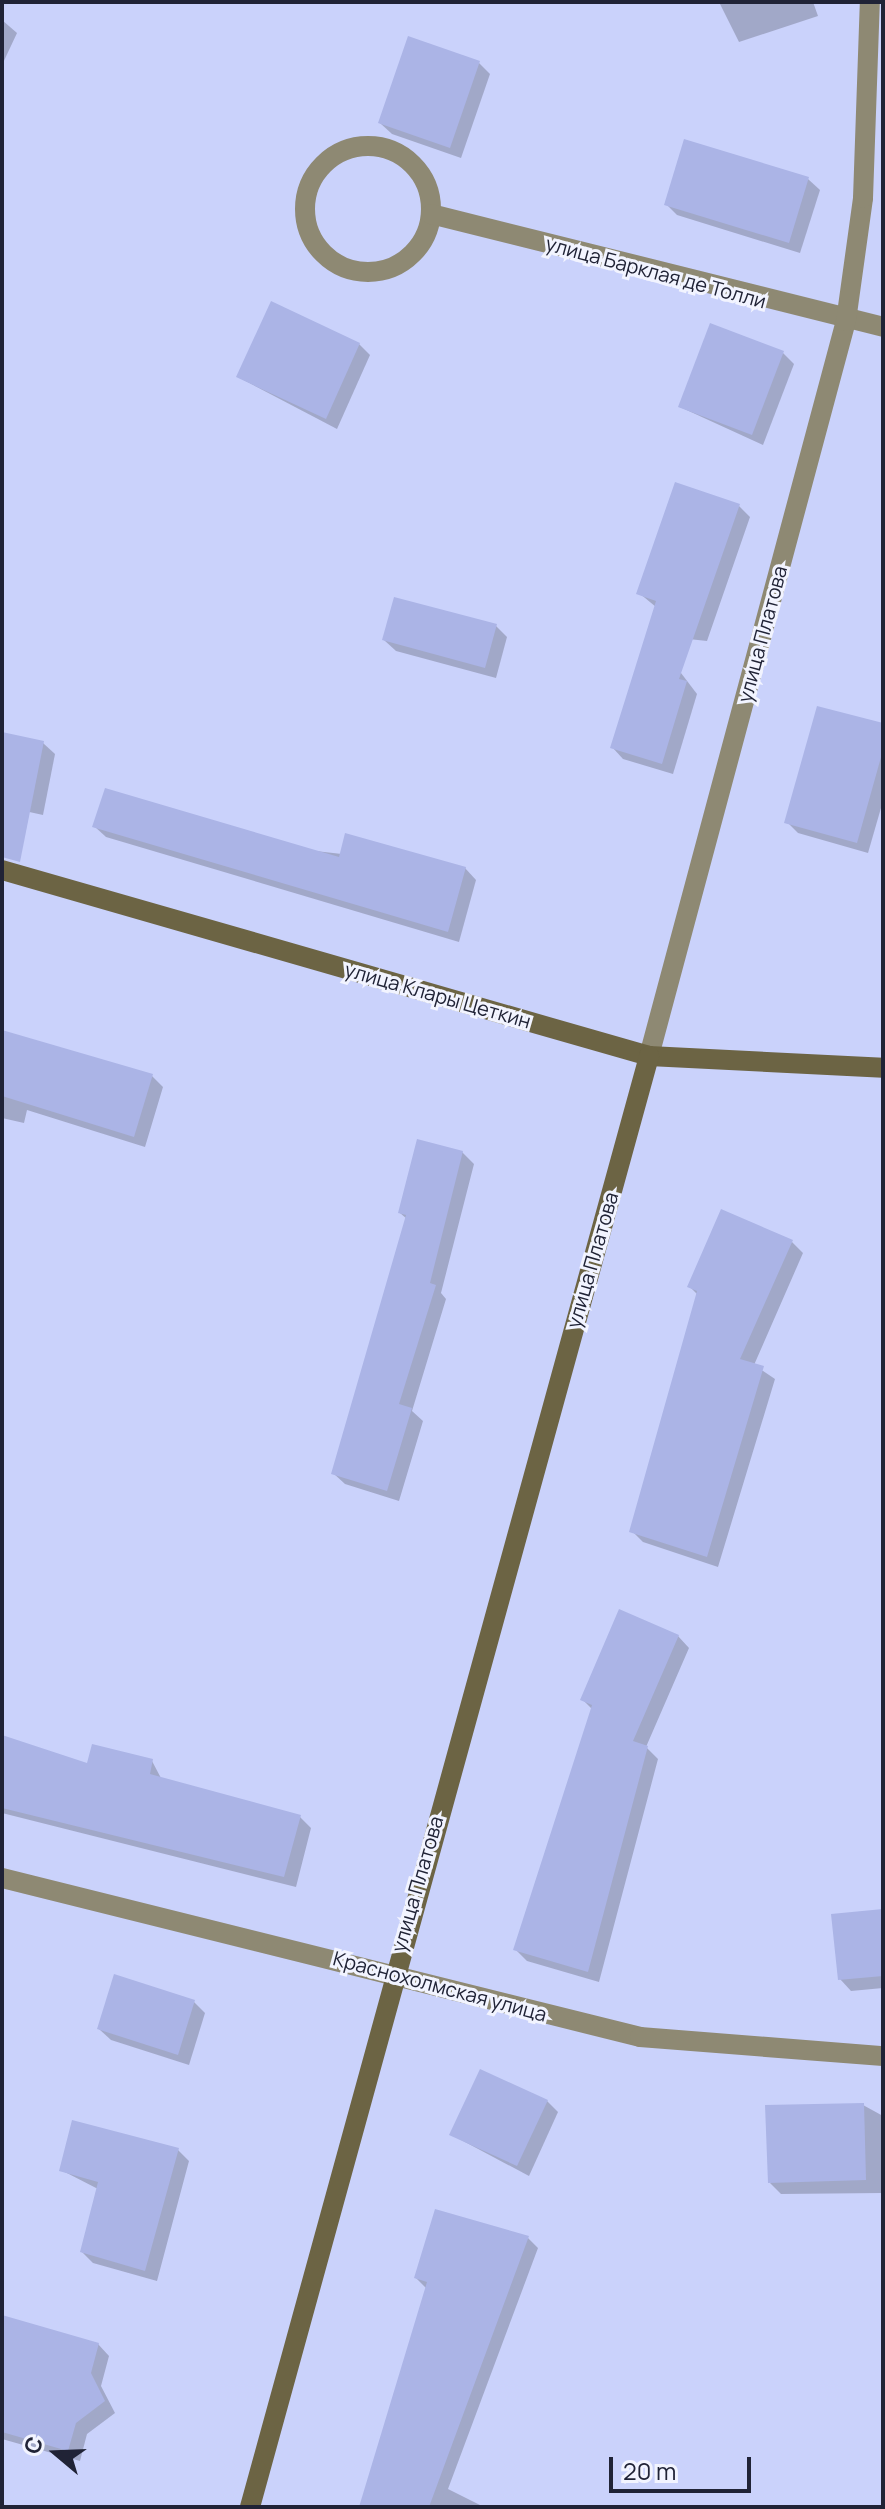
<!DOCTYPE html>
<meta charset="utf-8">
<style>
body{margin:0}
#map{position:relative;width:885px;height:2509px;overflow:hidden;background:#cad2fb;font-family:Manrope,sans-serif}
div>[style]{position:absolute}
.shadow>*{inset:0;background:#0003}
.building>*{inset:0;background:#abb4e6}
.street>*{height:20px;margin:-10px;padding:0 10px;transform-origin:10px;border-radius:10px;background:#8e8973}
.street>.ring{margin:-10px;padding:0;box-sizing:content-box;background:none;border:20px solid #8e8973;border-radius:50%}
.secondary>*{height:20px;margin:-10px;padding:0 10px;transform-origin:10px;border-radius:10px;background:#6c6444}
span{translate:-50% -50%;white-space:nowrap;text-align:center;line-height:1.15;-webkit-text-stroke:6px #f2f4ff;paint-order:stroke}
.street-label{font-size:20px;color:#202336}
.frame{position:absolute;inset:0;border:4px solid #202336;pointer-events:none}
.north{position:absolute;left:16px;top:2413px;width:80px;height:80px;-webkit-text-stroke:6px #f2f4ff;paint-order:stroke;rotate:289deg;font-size:22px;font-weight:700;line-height:32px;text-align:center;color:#202336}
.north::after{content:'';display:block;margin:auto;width:28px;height:36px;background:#202336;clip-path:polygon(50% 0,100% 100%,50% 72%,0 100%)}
.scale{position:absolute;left:609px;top:2457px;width:142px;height:36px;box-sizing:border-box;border:4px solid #202336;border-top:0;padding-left:10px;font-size:24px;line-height:28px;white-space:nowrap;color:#202336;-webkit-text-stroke:6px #f2f4ff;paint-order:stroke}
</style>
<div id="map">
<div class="shadow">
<div style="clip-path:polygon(719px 2px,813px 2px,818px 16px,739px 42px)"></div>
<div style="clip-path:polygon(2px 20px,17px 33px,2px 65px)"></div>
<div style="clip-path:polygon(479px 63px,490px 74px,461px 158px,392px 134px,380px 123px)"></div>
<div style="clip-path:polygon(808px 179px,820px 190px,800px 253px,677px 215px,666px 204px)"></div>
<div style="clip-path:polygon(359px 344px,370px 355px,337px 429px,238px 377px)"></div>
<div style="clip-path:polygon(783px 353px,794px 364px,763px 445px,680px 407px)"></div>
<div style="clip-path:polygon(739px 506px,750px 517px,707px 641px,661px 636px,656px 607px,639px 593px)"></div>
<div style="clip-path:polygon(496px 626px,507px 637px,496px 678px,396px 651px,384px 640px)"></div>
<div style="clip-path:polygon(639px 662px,681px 673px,697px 694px,673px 774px,623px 759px,612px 747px)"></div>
<div style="clip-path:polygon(883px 725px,883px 801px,868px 853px,798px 833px,787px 822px)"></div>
<div style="clip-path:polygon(2px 734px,43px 743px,55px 754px,43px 815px,2px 806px)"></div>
<div style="clip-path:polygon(94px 826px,465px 868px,476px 880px,459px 942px,106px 837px)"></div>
<div style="clip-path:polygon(2px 1033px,152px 1076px,163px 1087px,145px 1147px,27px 1110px,24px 1123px,2px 1118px)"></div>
<div style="clip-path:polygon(462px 1152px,474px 1164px,441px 1293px,446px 1299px,412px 1411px,423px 1421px,399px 1501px,345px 1484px,333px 1473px,407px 1219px,400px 1213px)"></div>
<div style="clip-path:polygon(792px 1242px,803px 1253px,754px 1365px,775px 1379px,718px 1567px,643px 1542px,632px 1531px,698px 1295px,689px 1286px)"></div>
<div style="clip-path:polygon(678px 1636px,689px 1648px,646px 1747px,658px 1759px,599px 1982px,527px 1961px,515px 1949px,593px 1710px,583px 1700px)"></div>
<div style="clip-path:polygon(2px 1737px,89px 1765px,152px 1761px,162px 1780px,300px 1817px,311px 1828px,296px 1887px,2px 1813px)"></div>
<div style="clip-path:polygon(883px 1911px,883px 1988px,851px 1991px,840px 1979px)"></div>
<div style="clip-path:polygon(194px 2002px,205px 2013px,189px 2065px,111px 2040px,99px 2029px)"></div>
<div style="clip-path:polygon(547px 2101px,558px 2112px,529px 2176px,452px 2135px)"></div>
<div style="clip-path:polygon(863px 2105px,883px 2116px,883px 2193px,781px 2194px,770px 2183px)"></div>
<div style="clip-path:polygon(178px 2150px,189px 2161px,157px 2281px,93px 2263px,82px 2252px,98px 2189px,61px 2170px)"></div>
<div style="clip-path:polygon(436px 2211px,528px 2238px,538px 2248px,448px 2489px,482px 2506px,360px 2507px,427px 2289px,416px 2278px)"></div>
<div style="clip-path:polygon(2px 2325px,98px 2344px,109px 2356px,101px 2386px,115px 2413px,87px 2434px,80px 2461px,2px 2439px)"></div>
</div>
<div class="building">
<div style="clip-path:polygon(408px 36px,480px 61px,450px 148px,378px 123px)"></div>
<div style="clip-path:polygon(684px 139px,809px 177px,789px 243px,664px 205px)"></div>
<div style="clip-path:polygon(271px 301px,360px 343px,326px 419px,236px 377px)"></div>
<div style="clip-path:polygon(710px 323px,784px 351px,752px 435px,678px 407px)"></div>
<div style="clip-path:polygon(675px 482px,740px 504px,679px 679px,687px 681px,662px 764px,610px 748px,656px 601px,636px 594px)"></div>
<div style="clip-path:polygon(394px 597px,497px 624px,485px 668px,382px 640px)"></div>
<div style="clip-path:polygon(817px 706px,883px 723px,883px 750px,857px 843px,784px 823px)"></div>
<div style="clip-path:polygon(2px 732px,44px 741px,20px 862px,2px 857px)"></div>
<div style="clip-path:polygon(105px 788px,339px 857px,345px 833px,466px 867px,448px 932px,92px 827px)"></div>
<div style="clip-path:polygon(2px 1030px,153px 1074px,134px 1137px,2px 1096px)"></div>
<div style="clip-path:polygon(417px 1139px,463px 1151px,430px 1283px,436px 1285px,399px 1404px,412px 1408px,387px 1491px,331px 1474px,406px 1215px,398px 1213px)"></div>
<div style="clip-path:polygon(721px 1209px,793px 1240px,740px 1359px,764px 1366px,707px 1557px,629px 1532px,697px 1291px,687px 1287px)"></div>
<div style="clip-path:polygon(619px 1609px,679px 1635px,633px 1741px,648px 1746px,588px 1972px,513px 1950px,592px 1705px,580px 1700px)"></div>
<div style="clip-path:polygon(2px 1735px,87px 1763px,92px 1744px,153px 1759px,150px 1774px,301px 1815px,284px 1877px,2px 1808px)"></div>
<div style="clip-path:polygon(883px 1909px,883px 1976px,838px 1980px,831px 1914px)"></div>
<div style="clip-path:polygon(114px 1974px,195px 2000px,178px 2055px,97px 2029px)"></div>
<div style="clip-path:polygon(480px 2069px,548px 2100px,517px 2166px,449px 2135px)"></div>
<div style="clip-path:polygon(864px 2103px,866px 2180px,768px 2183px,765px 2105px)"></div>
<div style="clip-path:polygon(72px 2120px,179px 2148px,145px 2271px,80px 2252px,98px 2182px,59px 2171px)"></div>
<div style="clip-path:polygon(435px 2209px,529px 2236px,429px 2507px,359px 2507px,427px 2282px,414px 2278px)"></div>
<div style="clip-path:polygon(2px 2315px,99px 2343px,91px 2373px,105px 2401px,76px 2423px,68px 2451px,2px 2432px)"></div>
</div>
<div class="street">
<div class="ring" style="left:305px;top:146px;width:106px;height:106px"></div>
<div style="left:431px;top:214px;width:466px;rotate:14deg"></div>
<div style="left:649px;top:1056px;width:761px;rotate:-75deg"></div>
<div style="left:846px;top:321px;width:124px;rotate:-82.1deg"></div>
<div style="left:863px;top:198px;width:196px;rotate:-88deg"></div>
<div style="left:2px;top:1878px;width:658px;rotate:13.99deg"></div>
<div style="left:640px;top:2037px;width:244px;rotate:4.5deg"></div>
</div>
<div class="secondary">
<div style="left:2px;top:870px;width:673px;rotate:16.04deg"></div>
<div style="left:649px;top:1056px;width:234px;rotate:2.9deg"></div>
<div style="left:250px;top:2507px;width:1505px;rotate:-74.62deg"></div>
</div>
<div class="street-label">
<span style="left:656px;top:272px;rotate:15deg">улица Барклая де Толли</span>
<span style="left:762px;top:634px;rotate:-75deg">улица Платова</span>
<span style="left:438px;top:995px;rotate:16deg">улица Клары Цеткин</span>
<span style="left:592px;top:1260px;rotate:-74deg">улица Платова</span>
<span style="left:417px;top:1884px;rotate:-74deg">улица Платова</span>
<span style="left:440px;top:1986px;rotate:15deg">Краснохолмская улица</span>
</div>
<div class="frame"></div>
<div class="north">С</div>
<div class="scale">20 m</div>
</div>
